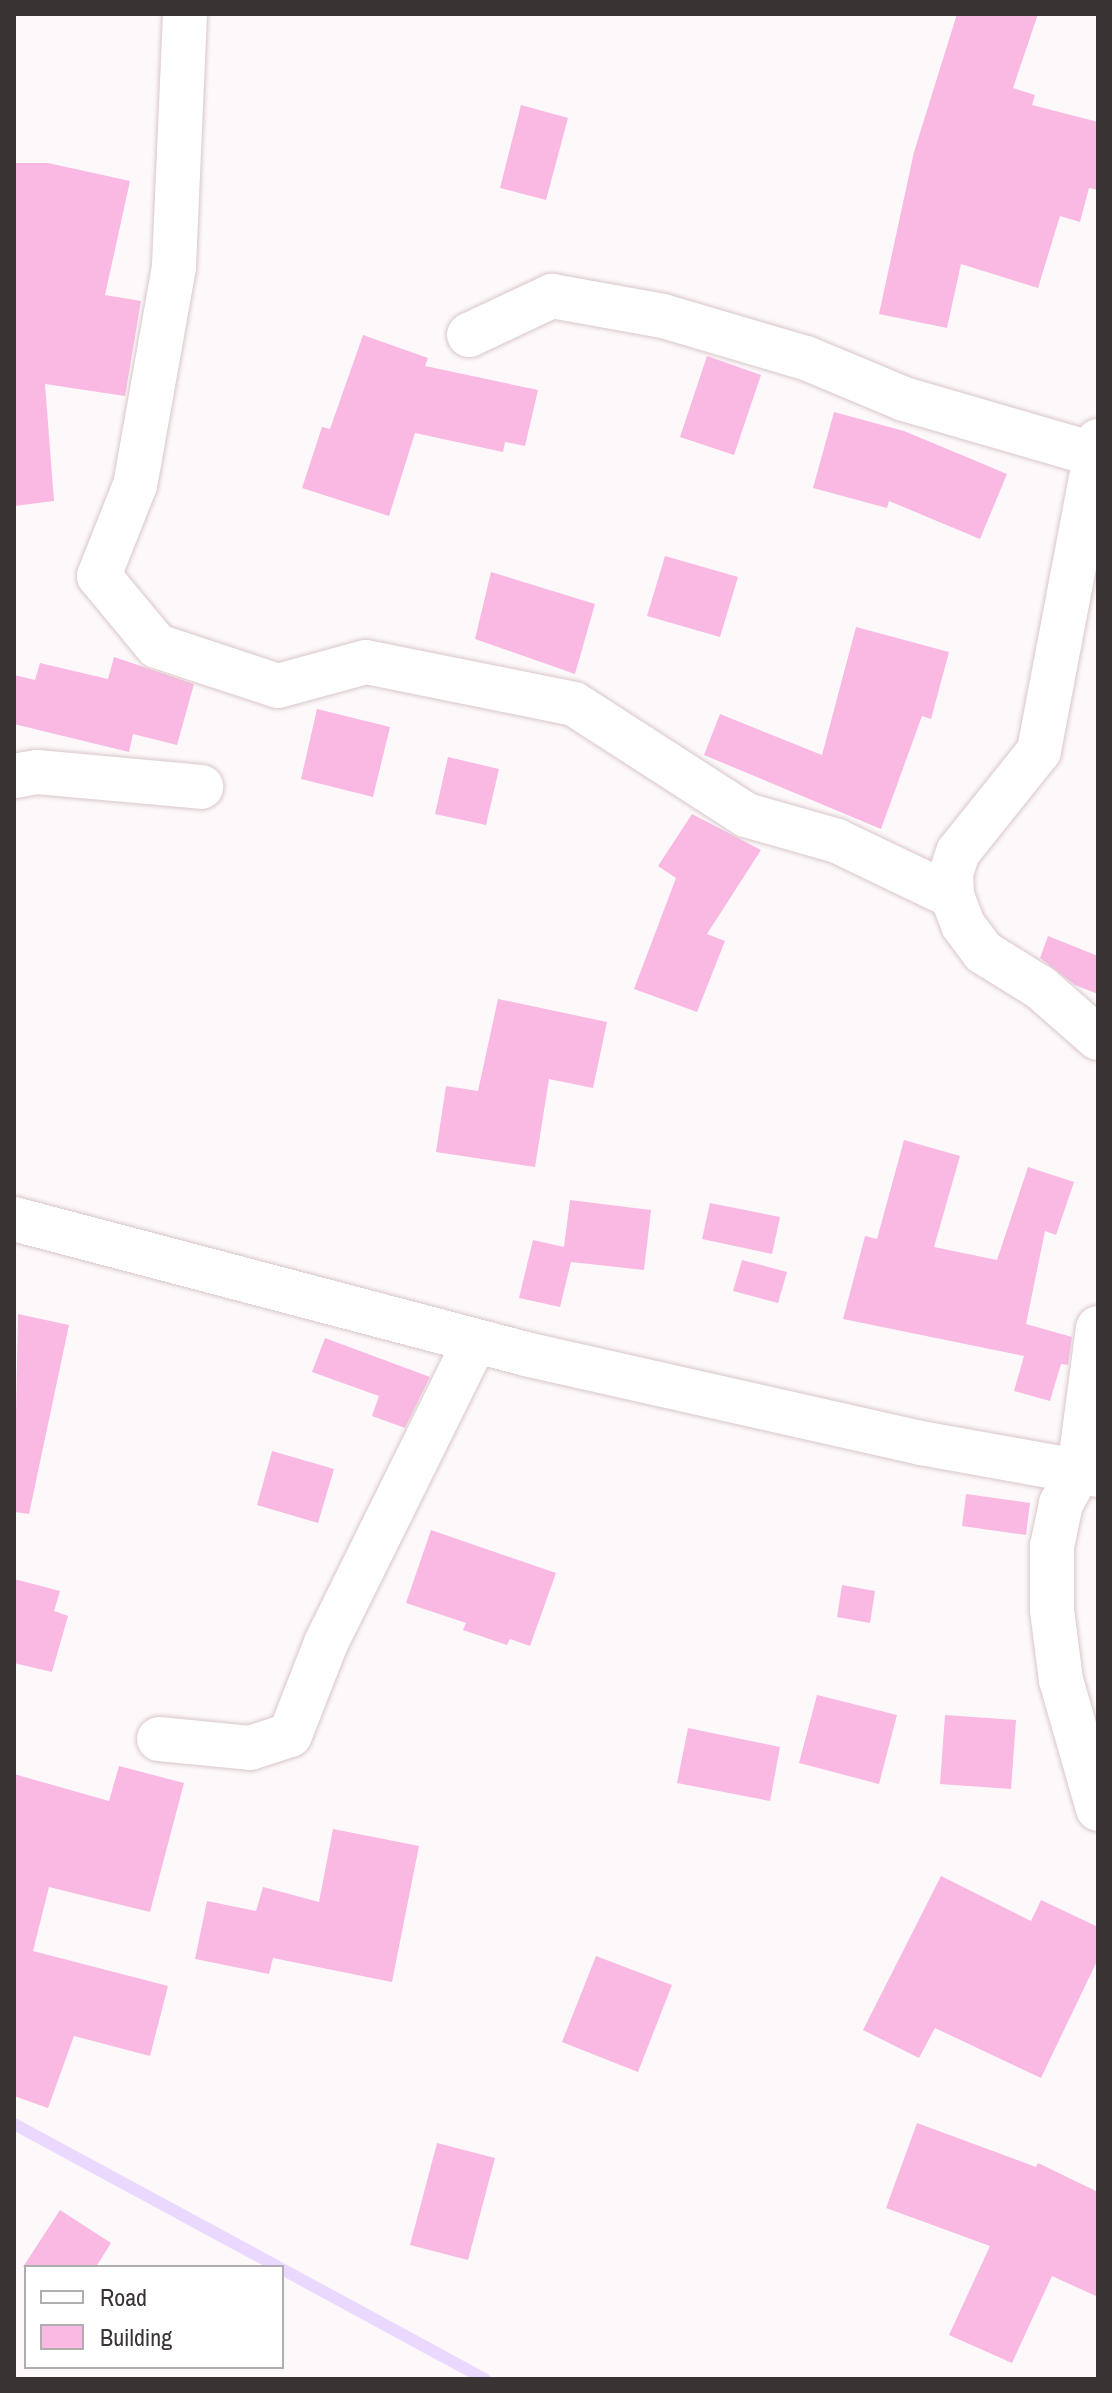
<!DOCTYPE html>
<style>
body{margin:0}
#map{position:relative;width:1112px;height:2393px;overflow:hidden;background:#fdf9fa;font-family:"Archivo Narrow",sans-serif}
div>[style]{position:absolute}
.stream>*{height:12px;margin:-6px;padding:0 6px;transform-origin:6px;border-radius:6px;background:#ead8fe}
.building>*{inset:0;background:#f9b9e3}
.roads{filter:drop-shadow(0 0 2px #d9c6c8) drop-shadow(0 0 2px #d9c6c8)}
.street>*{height:44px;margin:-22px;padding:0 22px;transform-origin:22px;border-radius:22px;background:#fff}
span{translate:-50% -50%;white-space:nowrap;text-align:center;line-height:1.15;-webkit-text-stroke:6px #fff;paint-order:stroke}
.frame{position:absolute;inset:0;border:16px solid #3a3334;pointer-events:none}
.legend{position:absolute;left:24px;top:2265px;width:260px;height:104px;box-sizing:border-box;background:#fff;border:2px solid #b0adae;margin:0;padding:10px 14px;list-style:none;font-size:24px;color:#3a3334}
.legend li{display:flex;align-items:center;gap:16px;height:40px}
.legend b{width:40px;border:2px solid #b0adae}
</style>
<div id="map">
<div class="stream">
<div style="left:14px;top:2124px;width:300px;rotate:28.4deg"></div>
<div style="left:282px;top:2269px;width:231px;rotate:28.5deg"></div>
</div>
<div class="building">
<div style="clip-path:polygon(957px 14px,1038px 14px,1013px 88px,1035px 95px,1032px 105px,1098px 122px,1098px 190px,1089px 188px,1080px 222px,1060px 216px,1038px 288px,961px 264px,947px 328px,879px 314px,914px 152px)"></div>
<div style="clip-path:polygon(521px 105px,568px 118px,546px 200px,500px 188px)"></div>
<div style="clip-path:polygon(14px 163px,48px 163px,130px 181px,105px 295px,141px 301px,125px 396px,45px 384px,54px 501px,14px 506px)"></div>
<div style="clip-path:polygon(363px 335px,428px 358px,425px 366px,538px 390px,525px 446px,505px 442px,503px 452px,415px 433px,389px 516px,302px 488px,322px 427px,330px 429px)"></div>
<div style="clip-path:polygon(707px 356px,761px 375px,734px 455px,680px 437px)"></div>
<div style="clip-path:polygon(834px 412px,904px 431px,1007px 474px,980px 539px,889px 501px,887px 508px,813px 488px)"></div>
<div style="clip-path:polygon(665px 556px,738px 577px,720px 637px,647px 616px)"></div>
<div style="clip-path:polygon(491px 572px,595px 604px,575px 674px,475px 639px)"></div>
<div style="clip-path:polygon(856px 627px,949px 652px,931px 719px,922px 716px,881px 829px,704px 755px,720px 714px,822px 755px)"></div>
<div style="clip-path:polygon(114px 657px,194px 684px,177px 745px,133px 734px,129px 752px,14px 724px,14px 675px,35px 680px,40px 663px,108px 679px)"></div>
<div style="clip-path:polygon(317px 709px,390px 727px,373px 797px,301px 779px)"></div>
<div style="clip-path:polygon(448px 757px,499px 769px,486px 825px,435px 814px)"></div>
<div style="clip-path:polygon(692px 814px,761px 850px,707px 934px,725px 941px,697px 1012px,634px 989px,676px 878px,658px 866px)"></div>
<div style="clip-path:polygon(1048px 936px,1098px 956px,1098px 994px,1075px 985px,1040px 958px)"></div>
<div style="clip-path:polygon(498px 999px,607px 1022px,593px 1088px,549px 1079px,535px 1167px,436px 1152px,446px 1086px,478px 1091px)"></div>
<div style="clip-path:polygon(904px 1140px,960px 1156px,934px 1247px,997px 1260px,1028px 1167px,1074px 1182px,1056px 1235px,1045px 1231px,1026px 1324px,1072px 1337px,1068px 1365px,1061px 1364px,1050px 1401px,1014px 1391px,1024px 1356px,843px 1319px,865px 1236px,877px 1239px)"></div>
<div style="clip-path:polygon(570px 1200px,651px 1210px,644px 1270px,571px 1262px,560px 1307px,519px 1298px,533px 1240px,564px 1247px)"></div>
<div style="clip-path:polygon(710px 1203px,780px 1217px,772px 1254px,702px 1239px)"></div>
<div style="clip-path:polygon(742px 1260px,787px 1272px,778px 1303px,733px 1291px)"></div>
<div style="clip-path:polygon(18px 1314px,69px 1325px,29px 1514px,14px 1512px)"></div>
<div style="clip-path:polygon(325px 1338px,430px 1377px,405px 1428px,372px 1416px,379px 1396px,312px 1372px)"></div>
<div style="clip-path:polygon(272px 1451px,334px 1469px,318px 1523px,257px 1505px)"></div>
<div style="clip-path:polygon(966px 1494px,1030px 1503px,1026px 1535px,962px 1526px)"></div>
<div style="clip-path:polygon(431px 1530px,556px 1573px,530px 1646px,510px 1639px,507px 1645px,463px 1630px,466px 1623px,406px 1603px)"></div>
<div style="clip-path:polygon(14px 1579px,60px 1591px,54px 1611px,68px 1616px,52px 1672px,14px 1663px)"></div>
<div style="clip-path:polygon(842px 1585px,875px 1591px,870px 1623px,837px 1617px)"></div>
<div style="clip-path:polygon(817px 1695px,897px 1715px,879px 1784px,799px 1763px)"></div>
<div style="clip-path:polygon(945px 1715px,1016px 1720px,1011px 1789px,940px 1784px)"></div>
<div style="clip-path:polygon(688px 1728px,780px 1747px,770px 1801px,677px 1783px)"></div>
<div style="clip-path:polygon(119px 1766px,184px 1783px,150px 1912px,49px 1887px,33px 1951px,168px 1986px,150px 2056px,74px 2036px,48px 2108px,14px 2096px,14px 1774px,109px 1801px)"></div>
<div style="clip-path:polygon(333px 1829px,419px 1846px,392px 1982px,273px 1958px,269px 1974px,195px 1959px,207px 1901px,256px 1911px,263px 1887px,319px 1902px)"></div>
<div style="clip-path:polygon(941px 1876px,1031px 1921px,1041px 1900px,1098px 1927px,1098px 1959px,1041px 2078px,935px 2028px,919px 2058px,863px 2030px)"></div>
<div style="clip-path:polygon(596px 1956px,672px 1985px,638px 2072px,562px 2042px)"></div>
<div style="clip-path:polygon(917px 2123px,1036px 2167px,1038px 2163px,1098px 2192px,1098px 2297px,1052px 2276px,1012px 2363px,949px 2335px,990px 2246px,886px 2208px)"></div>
<div style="clip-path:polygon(437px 2143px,495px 2158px,468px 2260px,410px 2245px)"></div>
<div style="clip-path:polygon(60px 2210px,111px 2243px,96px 2267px,23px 2267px)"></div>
</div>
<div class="roads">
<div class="street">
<div style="left:185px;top:14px;width:253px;rotate:92.5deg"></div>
<div style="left:174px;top:267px;width:221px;rotate:100.1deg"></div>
<div style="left:135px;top:485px;width:98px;rotate:111.6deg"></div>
<div style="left:99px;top:576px;width:91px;rotate:50.4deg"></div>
<div style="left:157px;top:646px;width:127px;rotate:18.3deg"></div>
<div style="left:278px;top:686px;width:91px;rotate:-15.3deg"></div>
<div style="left:366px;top:662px;width:212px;rotate:11.4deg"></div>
<div style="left:574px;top:704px;width:205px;rotate:32.8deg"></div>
<div style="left:746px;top:815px;width:95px;rotate:15.9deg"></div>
<div style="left:837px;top:841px;width:127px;rotate:25.6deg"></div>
<div style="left:469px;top:335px;width:92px;rotate:-25.2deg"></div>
<div style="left:552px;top:296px;width:113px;rotate:10.2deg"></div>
<div style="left:663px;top:316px;width:149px;rotate:16.4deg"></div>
<div style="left:806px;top:358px;width:106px;rotate:22.7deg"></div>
<div style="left:904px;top:399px;width:197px;rotate:16.2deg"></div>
<div style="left:1098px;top:441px;width:316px;rotate:100.8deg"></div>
<div style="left:1039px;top:751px;width:129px;rotate:128.7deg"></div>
<div style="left:958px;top:852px;width:23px;rotate:108deg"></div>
<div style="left:951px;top:874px;width:22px;rotate:87deg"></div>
<div style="left:952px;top:896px;width:31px;rotate:69deg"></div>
<div style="left:963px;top:925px;width:34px;rotate:53deg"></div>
<div style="left:983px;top:952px;width:68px;rotate:31.8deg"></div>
<div style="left:1041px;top:988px;width:76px;rotate:41.3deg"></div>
<div style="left:14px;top:776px;width:23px;rotate:-10deg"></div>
<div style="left:37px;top:772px;width:165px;rotate:5.2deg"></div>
<div style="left:14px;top:1219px;width:529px;rotate:14.77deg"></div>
<div style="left:526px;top:1354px;width:405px;rotate:12.7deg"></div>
<div style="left:921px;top:1443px;width:180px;rotate:10.2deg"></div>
<div style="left:1098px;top:1328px;width:144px;rotate:97.6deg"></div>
<div style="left:1079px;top:1471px;width:38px;rotate:119deg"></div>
<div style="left:1061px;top:1504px;width:43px;rotate:102.1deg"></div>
<div style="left:1052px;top:1546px;width:64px;rotate:90deg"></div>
<div style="left:1052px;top:1610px;width:71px;rotate:82.7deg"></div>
<div style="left:1061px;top:1680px;width:134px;rotate:74deg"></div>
<div style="left:159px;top:1739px;width:91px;rotate:5.6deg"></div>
<div style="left:250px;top:1748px;width:42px;rotate:-18deg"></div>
<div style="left:290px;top:1735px;width:99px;rotate:-68.6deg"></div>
<div style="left:326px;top:1643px;width:336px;rotate:-63.7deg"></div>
</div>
</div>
<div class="frame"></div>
<ul class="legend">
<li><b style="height:10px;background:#fff"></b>Road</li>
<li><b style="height:22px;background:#f9b9e3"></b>Building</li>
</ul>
</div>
